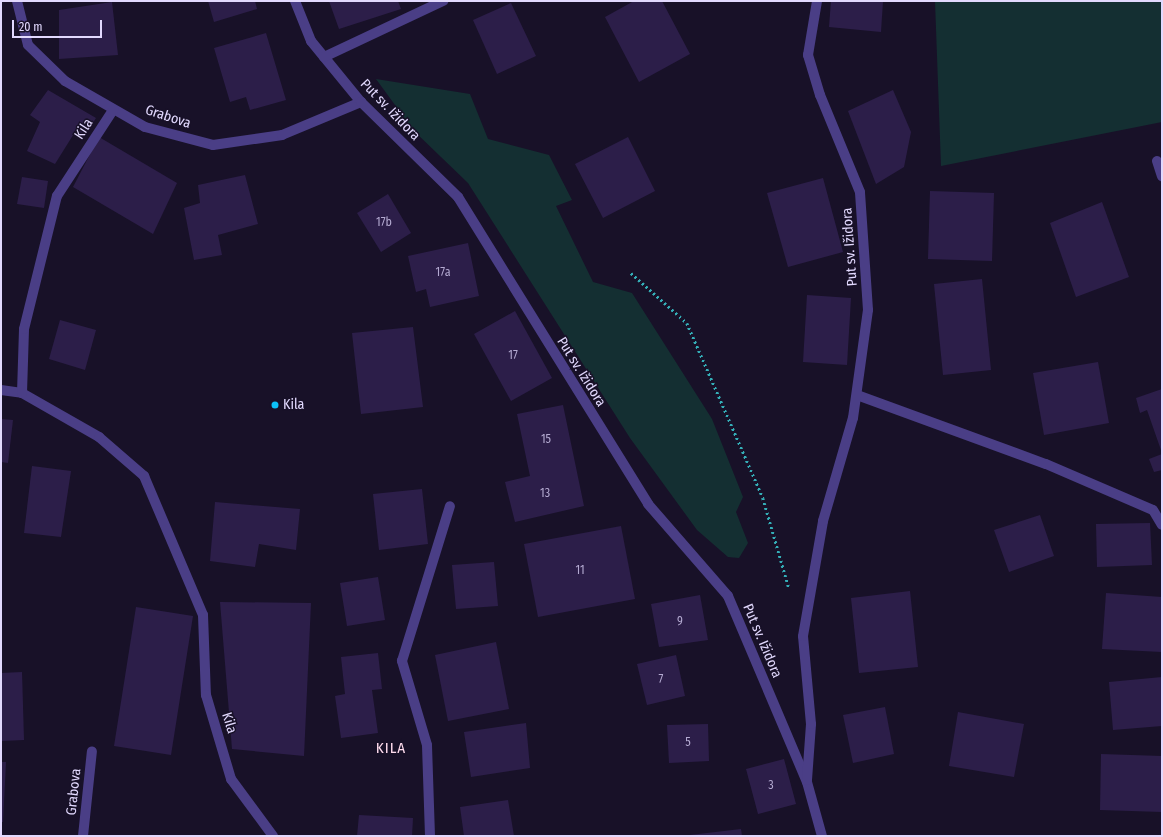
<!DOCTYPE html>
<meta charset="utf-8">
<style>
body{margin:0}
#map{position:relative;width:1163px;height:837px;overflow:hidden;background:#181128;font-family:"Fira Sans Condensed",sans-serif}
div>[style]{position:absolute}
.green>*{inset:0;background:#142f32}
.building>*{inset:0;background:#2c1e49}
.path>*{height:2.5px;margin-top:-1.25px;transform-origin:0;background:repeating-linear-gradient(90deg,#34aeb7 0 2px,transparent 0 5px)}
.minor>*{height:10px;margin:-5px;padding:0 5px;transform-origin:5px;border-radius:5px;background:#4a3e86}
.dots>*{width:11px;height:11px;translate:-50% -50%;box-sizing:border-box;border:2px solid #181128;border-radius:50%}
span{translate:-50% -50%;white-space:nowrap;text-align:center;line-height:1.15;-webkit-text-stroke:3px #181128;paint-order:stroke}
.number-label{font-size:12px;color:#b4aad1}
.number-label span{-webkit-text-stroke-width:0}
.street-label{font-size:14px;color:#e2d9fe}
.poi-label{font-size:14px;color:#e2d9fe}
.left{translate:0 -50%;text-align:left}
.neighbourhood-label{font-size:15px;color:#fedbed;letter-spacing:1px}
.frame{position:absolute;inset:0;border:2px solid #e2d9fe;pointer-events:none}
.scale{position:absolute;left:12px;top:20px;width:90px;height:18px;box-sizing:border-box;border:2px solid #e2d9fe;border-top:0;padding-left:5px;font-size:12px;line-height:14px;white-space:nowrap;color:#e2d9fe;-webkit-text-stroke:3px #181128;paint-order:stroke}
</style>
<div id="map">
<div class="green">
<div style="clip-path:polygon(935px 1px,1162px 1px,1162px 122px,941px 166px)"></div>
<div style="clip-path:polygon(376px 79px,470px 94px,488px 139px,549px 155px,572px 200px,556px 206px,593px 282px,632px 293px,712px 419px,743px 497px,736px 512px,748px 543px,739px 558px,728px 557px,697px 530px,630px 438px,468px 183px,414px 131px)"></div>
</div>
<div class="building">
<div style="clip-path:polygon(208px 1px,255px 1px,257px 9px,214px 22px)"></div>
<div style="clip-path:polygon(329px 1px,398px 1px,401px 9px,339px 29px)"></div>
<div style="clip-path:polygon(634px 1px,662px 1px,690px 54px,639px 82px,605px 17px)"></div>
<div style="clip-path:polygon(831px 1px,883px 1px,881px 32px,829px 27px)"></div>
<div style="clip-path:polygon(112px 2px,118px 55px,59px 59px,59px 10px)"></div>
<div style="clip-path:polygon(511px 3px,536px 56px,497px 74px,473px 20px)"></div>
<div style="clip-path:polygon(266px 33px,286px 100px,250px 110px,246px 97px,230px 102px,214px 48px)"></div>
<div style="clip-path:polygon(48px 90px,96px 118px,83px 138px,75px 132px,55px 164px,27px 151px,40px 122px,30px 115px)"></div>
<div style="clip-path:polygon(893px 90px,911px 132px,904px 167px,876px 184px,848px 111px)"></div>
<div style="clip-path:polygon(99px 137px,177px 183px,153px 234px,73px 187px)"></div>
<div style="clip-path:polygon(628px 137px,655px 191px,603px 218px,575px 164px)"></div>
<div style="clip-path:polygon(245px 175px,258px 224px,218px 235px,222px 255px,194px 260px,184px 208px,200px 203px,198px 185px)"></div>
<div style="clip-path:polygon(22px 177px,48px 181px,44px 208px,17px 204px)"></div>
<div style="clip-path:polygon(823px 178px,843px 252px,788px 267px,767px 193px)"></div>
<div style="clip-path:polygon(930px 191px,994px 193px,992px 261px,928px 259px)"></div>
<div style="clip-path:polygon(388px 194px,411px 233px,381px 252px,357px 213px)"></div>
<div style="clip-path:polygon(1102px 202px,1129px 277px,1076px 297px,1050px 223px)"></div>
<div style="clip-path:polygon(468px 243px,479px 296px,430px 307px,426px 289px,416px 292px,408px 256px)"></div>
<div style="clip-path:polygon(982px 279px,991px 370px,943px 375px,934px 284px)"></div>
<div style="clip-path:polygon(807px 295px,851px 298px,847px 365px,803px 362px)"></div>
<div style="clip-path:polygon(515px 311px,552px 378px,511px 401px,474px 334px)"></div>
<div style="clip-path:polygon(60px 320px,96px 330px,85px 370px,49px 359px)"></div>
<div style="clip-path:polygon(413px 327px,423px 407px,361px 414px,352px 333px)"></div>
<div style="clip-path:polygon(1098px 362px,1109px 423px,1044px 435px,1033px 373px)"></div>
<div style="clip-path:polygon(1162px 389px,1162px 453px,1147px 410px,1140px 413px,1136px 398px)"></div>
<div style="clip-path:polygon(563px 405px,584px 506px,515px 522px,505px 482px,530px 476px,517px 414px)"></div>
<div style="clip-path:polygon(1px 419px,13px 420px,8px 463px,1px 462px)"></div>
<div style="clip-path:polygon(1162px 454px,1162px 470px,1154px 472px,1149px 459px)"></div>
<div style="clip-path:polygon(32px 466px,71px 471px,61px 537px,24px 533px)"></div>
<div style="clip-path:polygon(422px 489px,428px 544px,379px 550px,373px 494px)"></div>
<div style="clip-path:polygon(215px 502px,300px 509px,296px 550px,259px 544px,255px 567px,210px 561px)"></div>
<div style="clip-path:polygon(1040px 515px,1054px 556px,1009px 572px,994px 530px)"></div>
<div style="clip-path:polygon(1150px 523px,1152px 565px,1097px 567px,1096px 524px)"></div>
<div style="clip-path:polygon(621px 526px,635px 599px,538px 617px,524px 544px)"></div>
<div style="clip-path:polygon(494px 562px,498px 606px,456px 609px,452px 565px)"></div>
<div style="clip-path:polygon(378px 577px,385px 620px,347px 626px,340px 583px)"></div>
<div style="clip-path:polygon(910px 591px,918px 667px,859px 673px,851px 598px)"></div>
<div style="clip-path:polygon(1106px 593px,1162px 597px,1162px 652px,1102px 649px)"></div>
<div style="clip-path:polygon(700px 595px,708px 640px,659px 647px,651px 604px)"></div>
<div style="clip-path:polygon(220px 602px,311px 603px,304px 756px,232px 749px)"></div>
<div style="clip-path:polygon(136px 607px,193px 616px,171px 755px,114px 746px)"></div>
<div style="clip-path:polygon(496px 642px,509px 709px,448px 721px,435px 655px)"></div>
<div style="clip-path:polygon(378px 653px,382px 689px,372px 690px,378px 733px,341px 738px,335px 696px,345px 694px,341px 657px)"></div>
<div style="clip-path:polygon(676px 655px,685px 696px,647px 705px,637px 664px)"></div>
<div style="clip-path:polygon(22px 672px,24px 740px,1px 741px,1px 673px)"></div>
<div style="clip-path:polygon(1162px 677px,1162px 726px,1113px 730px,1109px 682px)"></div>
<div style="clip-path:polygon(885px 707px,894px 754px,853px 763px,843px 715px)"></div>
<div style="clip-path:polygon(958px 712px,1024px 724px,1014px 777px,949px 766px)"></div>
<div style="clip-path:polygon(526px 723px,530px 768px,471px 777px,464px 732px)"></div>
<div style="clip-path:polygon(708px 724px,709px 761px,669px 763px,667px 725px)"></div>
<div style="clip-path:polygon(1101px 754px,1162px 756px,1162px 812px,1100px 810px)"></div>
<div style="clip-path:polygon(784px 759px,796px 804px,758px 814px,746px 769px)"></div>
<div style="clip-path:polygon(1px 762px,6px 762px,3px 822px,1px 822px)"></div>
<div style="clip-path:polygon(508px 800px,514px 836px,464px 836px,460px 807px)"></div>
<div style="clip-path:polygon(359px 815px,413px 818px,412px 836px,357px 836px)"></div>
<div style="clip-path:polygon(741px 829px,742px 836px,690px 836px,690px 835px)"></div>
</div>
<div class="path">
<div style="left:631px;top:273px;width:75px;rotate:41.8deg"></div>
<div style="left:687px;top:323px;width:191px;rotate:66.5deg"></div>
<div style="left:763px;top:498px;width:94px;rotate:73.9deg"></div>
</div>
<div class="minor">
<div style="left:17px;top:1px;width:45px;rotate:76deg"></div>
<div style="left:28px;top:45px;width:52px;rotate:44.2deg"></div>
<div style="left:65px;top:81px;width:92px;rotate:29.9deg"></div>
<div style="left:145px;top:127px;width:70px;rotate:14.8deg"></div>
<div style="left:213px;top:145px;width:70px;rotate:-8.2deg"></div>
<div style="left:282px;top:135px;width:86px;rotate:-22.7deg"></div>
<div style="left:295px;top:1px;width:43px;rotate:68.2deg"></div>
<div style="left:311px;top:41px;width:79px;rotate:50.7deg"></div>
<div style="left:361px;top:102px;width:136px;rotate:44.4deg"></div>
<div style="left:458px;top:197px;width:361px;rotate:58.2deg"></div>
<div style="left:648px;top:504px;width:122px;rotate:49deg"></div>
<div style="left:728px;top:596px;width:202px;rotate:67deg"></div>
<div style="left:807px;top:782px;width:56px;rotate:74.5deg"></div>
<div style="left:324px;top:57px;width:132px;rotate:-25.2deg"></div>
<div style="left:1157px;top:161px;width:16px;rotate:72deg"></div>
<div style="left:1px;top:390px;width:21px;rotate:8deg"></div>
<div style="left:22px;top:393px;width:89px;rotate:29.7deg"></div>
<div style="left:99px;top:437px;width:60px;rotate:40.9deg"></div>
<div style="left:144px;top:476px;width:151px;rotate:67deg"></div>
<div style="left:203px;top:615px;width:80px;rotate:87.9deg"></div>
<div style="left:206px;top:695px;width:88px;rotate:73.4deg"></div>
<div style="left:231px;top:779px;width:71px;rotate:53.6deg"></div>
<div style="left:22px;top:393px;width:64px;rotate:-88.2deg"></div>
<div style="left:24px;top:329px;width:137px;rotate:-76.1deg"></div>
<div style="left:57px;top:196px;width:103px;rotate:-56.9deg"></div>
<div style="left:857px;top:395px;width:201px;rotate:20.1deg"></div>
<div style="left:1046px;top:464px;width:116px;rotate:23.3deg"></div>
<div style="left:1153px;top:510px;width:17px;rotate:59deg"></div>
<div style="left:807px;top:780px;width:56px;rotate:-85.9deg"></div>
<div style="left:811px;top:724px;width:88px;rotate:-95.2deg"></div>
<div style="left:803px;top:636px;width:117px;rotate:-80.1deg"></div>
<div style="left:823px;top:521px;width:107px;rotate:-73.8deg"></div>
<div style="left:853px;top:418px;width:109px;rotate:-82.1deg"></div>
<div style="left:868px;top:310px;width:118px;rotate:-93.9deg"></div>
<div style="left:860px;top:192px;width:105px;rotate:-112.4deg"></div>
<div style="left:820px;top:95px;width:42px;rotate:-106.7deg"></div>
<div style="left:808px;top:55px;width:55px;rotate:-80.5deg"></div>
<div style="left:83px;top:836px;width:85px;rotate:-84deg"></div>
<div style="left:430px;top:836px;width:91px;rotate:-91.9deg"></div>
<div style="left:427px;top:745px;width:88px;rotate:-106.6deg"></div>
<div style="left:402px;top:661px;width:162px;rotate:-72.8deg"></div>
</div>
<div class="dots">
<div style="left:275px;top:405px;background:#0cc1f7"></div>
</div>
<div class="number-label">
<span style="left:384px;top:223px">17b</span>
<span style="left:443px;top:273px">17a</span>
<span style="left:513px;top:356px">17</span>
<span style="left:546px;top:440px">15</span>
<span style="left:545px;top:494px">13</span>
<span style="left:580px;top:571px">11</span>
<span style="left:680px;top:622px">9</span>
<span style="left:661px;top:680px">7</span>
<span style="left:688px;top:743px">5</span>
<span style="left:771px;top:786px">3</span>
</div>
<div class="street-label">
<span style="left:390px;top:110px;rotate:46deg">Put sv. Ižidora</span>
<span style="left:168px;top:117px;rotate:18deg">Grabova</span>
<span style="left:84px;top:129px;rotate:-57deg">Kila</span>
<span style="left:850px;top:247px;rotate:-94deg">Put sv. Ižidora</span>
<span style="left:581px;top:372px;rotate:58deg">Put sv. Ižidora</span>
<span style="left:762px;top:641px;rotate:67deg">Put sv. Ižidora</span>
<span style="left:229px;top:723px;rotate:73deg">Kila</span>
<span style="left:74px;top:792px;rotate:-84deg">Grabova</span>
</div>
<div class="poi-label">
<span class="left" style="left:283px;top:405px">Kila</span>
</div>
<div class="neighbourhood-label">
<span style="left:391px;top:749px">KILA</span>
</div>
<div class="frame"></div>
<div class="scale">20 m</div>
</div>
